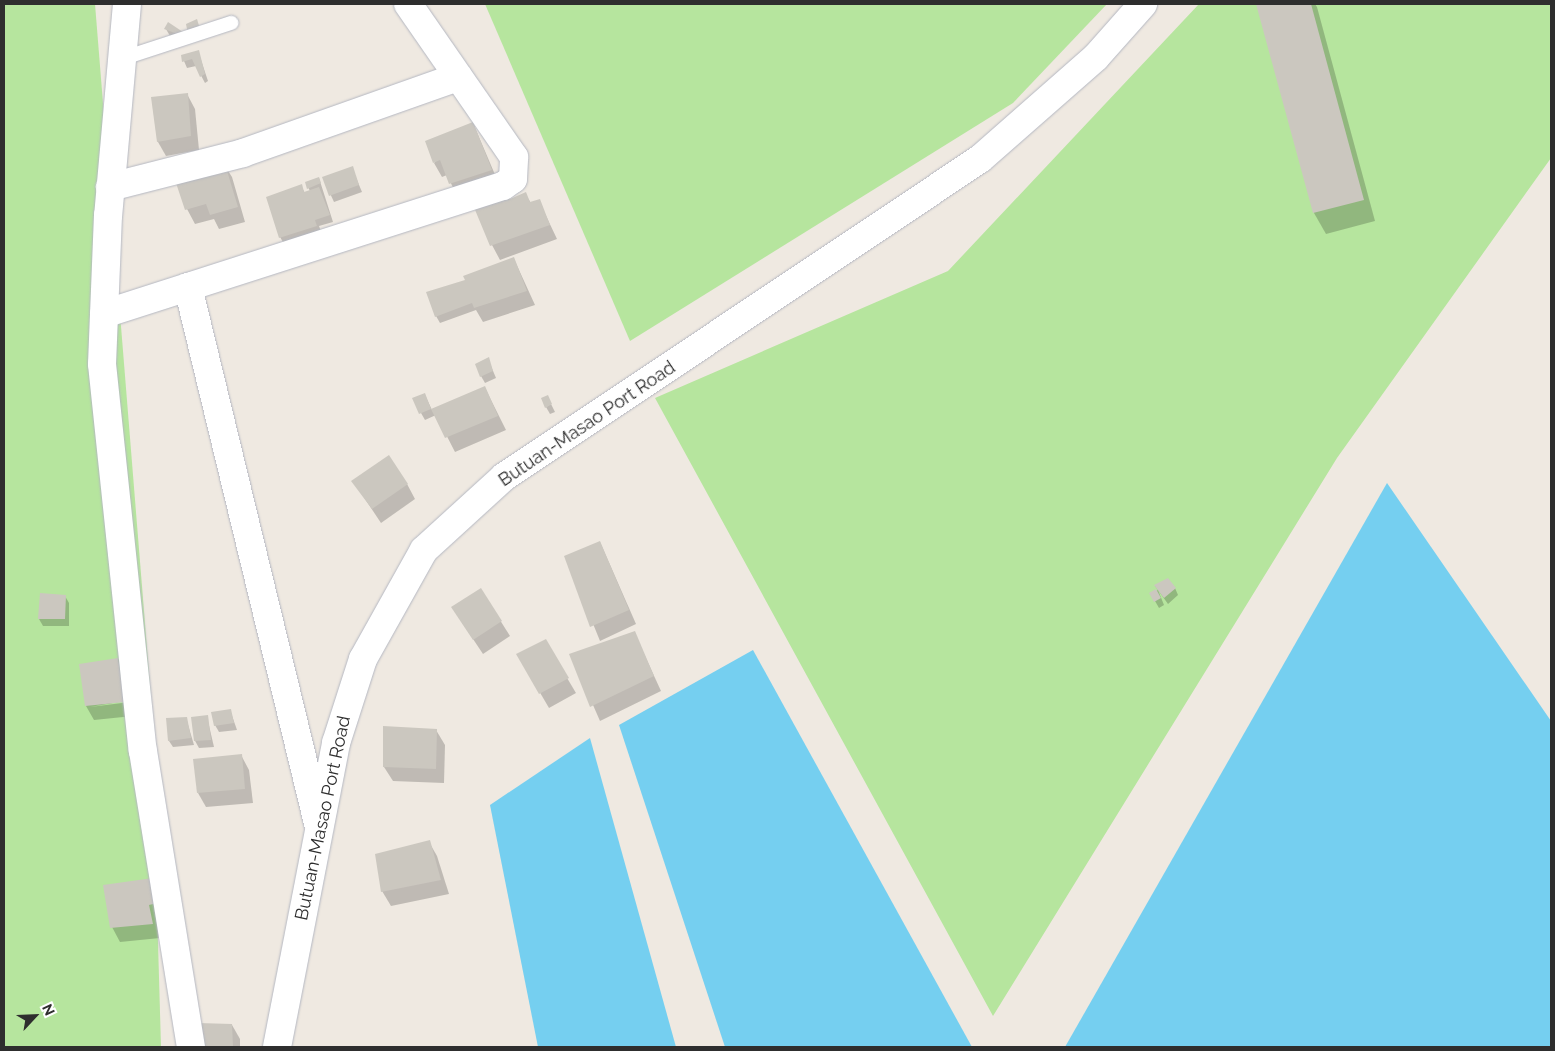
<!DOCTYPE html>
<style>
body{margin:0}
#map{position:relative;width:1555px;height:1051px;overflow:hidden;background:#efe9e1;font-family:Raleway,sans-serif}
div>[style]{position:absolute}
.green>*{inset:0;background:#b6e59e}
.water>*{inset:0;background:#75cff0}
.shadow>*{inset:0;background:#0003}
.building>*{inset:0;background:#cbc7bf}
.roads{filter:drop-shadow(0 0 1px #b4b7c1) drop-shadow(0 0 1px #b4b7c1)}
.lane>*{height:14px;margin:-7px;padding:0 7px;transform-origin:7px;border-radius:7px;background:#fff}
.street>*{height:28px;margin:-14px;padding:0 14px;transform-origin:14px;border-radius:14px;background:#fff}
.secondary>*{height:28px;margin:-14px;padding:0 14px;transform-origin:14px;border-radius:14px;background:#fff}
span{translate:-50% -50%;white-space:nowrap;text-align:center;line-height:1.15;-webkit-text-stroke:4.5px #fff;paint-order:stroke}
.street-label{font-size:18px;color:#2e2e2e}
.frame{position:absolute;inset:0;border:5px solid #2e2e2e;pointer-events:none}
.north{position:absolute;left:10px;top:991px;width:50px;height:50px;-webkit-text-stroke:4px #fff;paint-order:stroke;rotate:65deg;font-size:14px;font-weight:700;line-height:20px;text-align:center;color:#2e2e2e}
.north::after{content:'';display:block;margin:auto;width:18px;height:22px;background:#2e2e2e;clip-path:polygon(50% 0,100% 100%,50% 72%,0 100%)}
</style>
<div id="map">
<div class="green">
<div style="clip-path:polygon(4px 4px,95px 4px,151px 698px,161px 1047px,4px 1047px)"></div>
<div style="clip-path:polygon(485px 4px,1107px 4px,1013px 103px,630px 341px)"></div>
<div style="clip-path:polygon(1199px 4px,1551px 4px,1551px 158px,1337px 458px,993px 1016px,655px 398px,948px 271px)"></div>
</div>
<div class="water">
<div style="clip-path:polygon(1387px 483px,1551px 721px,1551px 1047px,1065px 1047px)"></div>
<div style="clip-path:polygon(753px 650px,972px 1047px,725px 1047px,619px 725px)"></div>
<div style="clip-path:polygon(590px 738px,676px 1047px,538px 1047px,490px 805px)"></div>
</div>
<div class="shadow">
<div style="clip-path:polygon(1257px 4px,1315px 4px,1317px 7px,1375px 221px,1326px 234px,1314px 213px)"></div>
<div style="clip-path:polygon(166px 29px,182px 33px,170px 36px)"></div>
<div style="clip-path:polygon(198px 51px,208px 81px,205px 83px,196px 66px,187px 68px,184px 61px)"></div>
<div style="clip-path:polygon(187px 94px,195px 109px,199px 150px,166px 156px,158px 142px,152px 98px)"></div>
<div style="clip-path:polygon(473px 123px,499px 184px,458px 198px,447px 175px,442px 177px,434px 163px)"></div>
<div style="clip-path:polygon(223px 163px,232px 177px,245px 222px,219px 229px,214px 219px,195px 224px,187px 209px)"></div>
<div style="clip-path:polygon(352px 168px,362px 192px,334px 202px,323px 178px)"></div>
<div style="clip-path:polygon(319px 178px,333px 222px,319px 226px,324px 240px,289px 252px,280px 237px,301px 186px,305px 193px,310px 191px,306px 183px)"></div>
<div style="clip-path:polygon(525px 194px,531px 203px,539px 201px,557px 239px,500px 260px,492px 245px,510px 200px)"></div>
<div style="clip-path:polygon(514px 259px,535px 305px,483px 322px,476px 310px,440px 323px,436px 316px,466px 281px)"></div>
<div style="clip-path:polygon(488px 359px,496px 378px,485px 383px,481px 376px)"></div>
<div style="clip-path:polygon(485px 388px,506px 430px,455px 452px,436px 415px,425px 420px,421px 413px,425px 395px,432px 410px)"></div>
<div style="clip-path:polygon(551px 404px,555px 412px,550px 414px,546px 407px)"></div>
<div style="clip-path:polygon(353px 481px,407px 484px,415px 499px,381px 523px)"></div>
<div style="clip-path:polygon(600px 542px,636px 624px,600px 641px,566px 557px)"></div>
<div style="clip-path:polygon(1155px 586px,1175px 588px,1178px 595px,1168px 604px,1158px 590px,1164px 605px,1159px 608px,1151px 594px,1158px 590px)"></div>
<div style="clip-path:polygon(481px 590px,510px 636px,483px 654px,461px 621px)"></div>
<div style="clip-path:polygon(65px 596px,69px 603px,69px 626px,43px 626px,39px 619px)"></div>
<div style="clip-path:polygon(634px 632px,661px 691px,600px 721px,571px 655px)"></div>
<div style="clip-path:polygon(545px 641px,576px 693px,549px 708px,518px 655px)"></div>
<div style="clip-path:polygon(118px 659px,126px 674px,130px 700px,90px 707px,130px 702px,133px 716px,94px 720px,86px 706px)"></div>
<div style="clip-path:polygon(230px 710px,237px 730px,219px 732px,215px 725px)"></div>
<div style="clip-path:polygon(207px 717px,214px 747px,199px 748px,194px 739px)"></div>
<div style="clip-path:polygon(186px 718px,194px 745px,173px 747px,169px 741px)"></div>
<div style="clip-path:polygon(436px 730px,445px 745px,444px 783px,393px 781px,384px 767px)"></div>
<div style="clip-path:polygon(241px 755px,249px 770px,253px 803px,206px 807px,198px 793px)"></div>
<div style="clip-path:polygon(429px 842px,437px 856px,449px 894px,391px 906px,382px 891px)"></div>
<div style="clip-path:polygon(152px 879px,160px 938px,120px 942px,112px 927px)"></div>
<div style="clip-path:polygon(232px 1025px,240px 1039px,240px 1047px,199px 1047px)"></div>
</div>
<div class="building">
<div style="clip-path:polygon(1256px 4px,1311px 4px,1364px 200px,1313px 213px)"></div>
<div style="clip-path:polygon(197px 19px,200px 29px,188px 34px,186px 24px)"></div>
<div style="clip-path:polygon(168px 22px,183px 32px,180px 35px,164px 29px)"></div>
<div style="clip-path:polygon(199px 50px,205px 74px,200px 77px,192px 59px,182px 62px,181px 55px)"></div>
<div style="clip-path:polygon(188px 93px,191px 136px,157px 142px,151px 97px)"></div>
<div style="clip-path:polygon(473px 122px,492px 170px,449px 184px,440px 160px,433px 163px,425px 141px)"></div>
<div style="clip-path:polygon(224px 161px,238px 207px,210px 215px,206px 204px,185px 210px,173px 174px)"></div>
<div style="clip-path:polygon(353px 166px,359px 185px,329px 196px,322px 177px)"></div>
<div style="clip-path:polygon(319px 177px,321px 183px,307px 189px,305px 182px)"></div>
<div style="clip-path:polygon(302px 184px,304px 192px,319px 187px,330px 215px,315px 220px,317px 226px,279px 238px,266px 197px)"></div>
<div style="clip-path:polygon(506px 192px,510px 199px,526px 192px,530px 202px,540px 199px,550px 225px,490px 246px,473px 205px)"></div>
<div style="clip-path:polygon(514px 257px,527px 291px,474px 308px,472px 303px,435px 317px,426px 292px,465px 280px,463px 276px)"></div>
<div style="clip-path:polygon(489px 357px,493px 371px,480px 377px,475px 364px)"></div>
<div style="clip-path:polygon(485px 386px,498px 416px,445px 438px,431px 409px,419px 414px,412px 398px,425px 393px,431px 409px)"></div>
<div style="clip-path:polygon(548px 395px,552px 404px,545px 408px,541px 398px)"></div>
<div style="clip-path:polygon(389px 455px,408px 484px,372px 509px,351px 481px)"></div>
<div style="clip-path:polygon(600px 541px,629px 610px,590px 627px,564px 556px)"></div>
<div style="clip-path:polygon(1168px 578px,1176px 588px,1164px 598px,1154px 585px)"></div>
<div style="clip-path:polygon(481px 588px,502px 621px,473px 640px,451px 607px)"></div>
<div style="clip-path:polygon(1156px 589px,1161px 598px,1154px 602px,1149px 593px)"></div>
<div style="clip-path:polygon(40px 593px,66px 595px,65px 619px,38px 619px)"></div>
<div style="clip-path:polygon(635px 631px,654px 676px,590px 707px,569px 654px)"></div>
<div style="clip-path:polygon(546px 639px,569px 678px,539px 694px,516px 654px)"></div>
<div style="clip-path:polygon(118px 658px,125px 702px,85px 706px,79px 664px)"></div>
<div style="clip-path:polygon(231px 709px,234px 723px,214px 726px,211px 712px)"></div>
<div style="clip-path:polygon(208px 715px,211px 740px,194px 741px,191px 717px)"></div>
<div style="clip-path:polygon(187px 717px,191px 738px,168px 741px,166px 718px)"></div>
<div style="clip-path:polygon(383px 726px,437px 729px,436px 769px,383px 767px)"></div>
<div style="clip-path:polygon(242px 754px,245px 789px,197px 793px,193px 759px)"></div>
<div style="clip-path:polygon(430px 840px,441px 880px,381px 892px,375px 854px)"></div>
<div style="clip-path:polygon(153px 878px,157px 903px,149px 905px,153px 924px,110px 928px,103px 885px)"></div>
<div style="clip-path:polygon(198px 1023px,232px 1024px,233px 1047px,198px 1047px)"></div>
</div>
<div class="roads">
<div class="lane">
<div style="left:124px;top:58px;width:113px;rotate:-18.1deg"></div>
</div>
<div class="street">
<div style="left:127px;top:4px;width:212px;rotate:95.1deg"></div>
<div style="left:108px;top:215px;width:149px;rotate:92.3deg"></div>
<div style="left:102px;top:364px;width:389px;rotate:84deg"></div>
<div style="left:143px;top:751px;width:300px;rotate:80.8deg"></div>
<div style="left:110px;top:187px;width:137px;rotate:-14.3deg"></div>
<div style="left:243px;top:153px;width:228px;rotate:-19.5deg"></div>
<div style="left:188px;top:287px;width:552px;rotate:76.37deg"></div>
<div style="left:104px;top:314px;width:419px;rotate:-17.8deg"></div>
<div style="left:503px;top:186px;width:12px;rotate:-35deg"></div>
<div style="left:513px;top:179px;width:22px;rotate:-87deg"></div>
<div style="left:514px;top:157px;width:186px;rotate:-124.7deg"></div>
</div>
<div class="secondary">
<div style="left:277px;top:1047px;width:310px;rotate:-79deg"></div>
<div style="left:336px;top:743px;width:88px;rotate:-72.2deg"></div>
<div style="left:363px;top:659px;width:125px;rotate:-60.8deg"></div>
<div style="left:424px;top:550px;width:108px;rotate:-42.4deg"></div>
<div style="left:504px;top:477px;width:572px;rotate:-33.75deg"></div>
<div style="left:980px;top:159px;width:154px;rotate:-41.3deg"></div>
<div style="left:1096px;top:57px;width:71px;rotate:-48.4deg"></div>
</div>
</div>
<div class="street-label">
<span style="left:587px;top:424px;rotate:-34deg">Butuan-Masao Port Road</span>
<span style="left:323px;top:818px;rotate:-78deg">Butuan-Masao Port Road</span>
</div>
<div class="frame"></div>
<div class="north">N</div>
</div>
